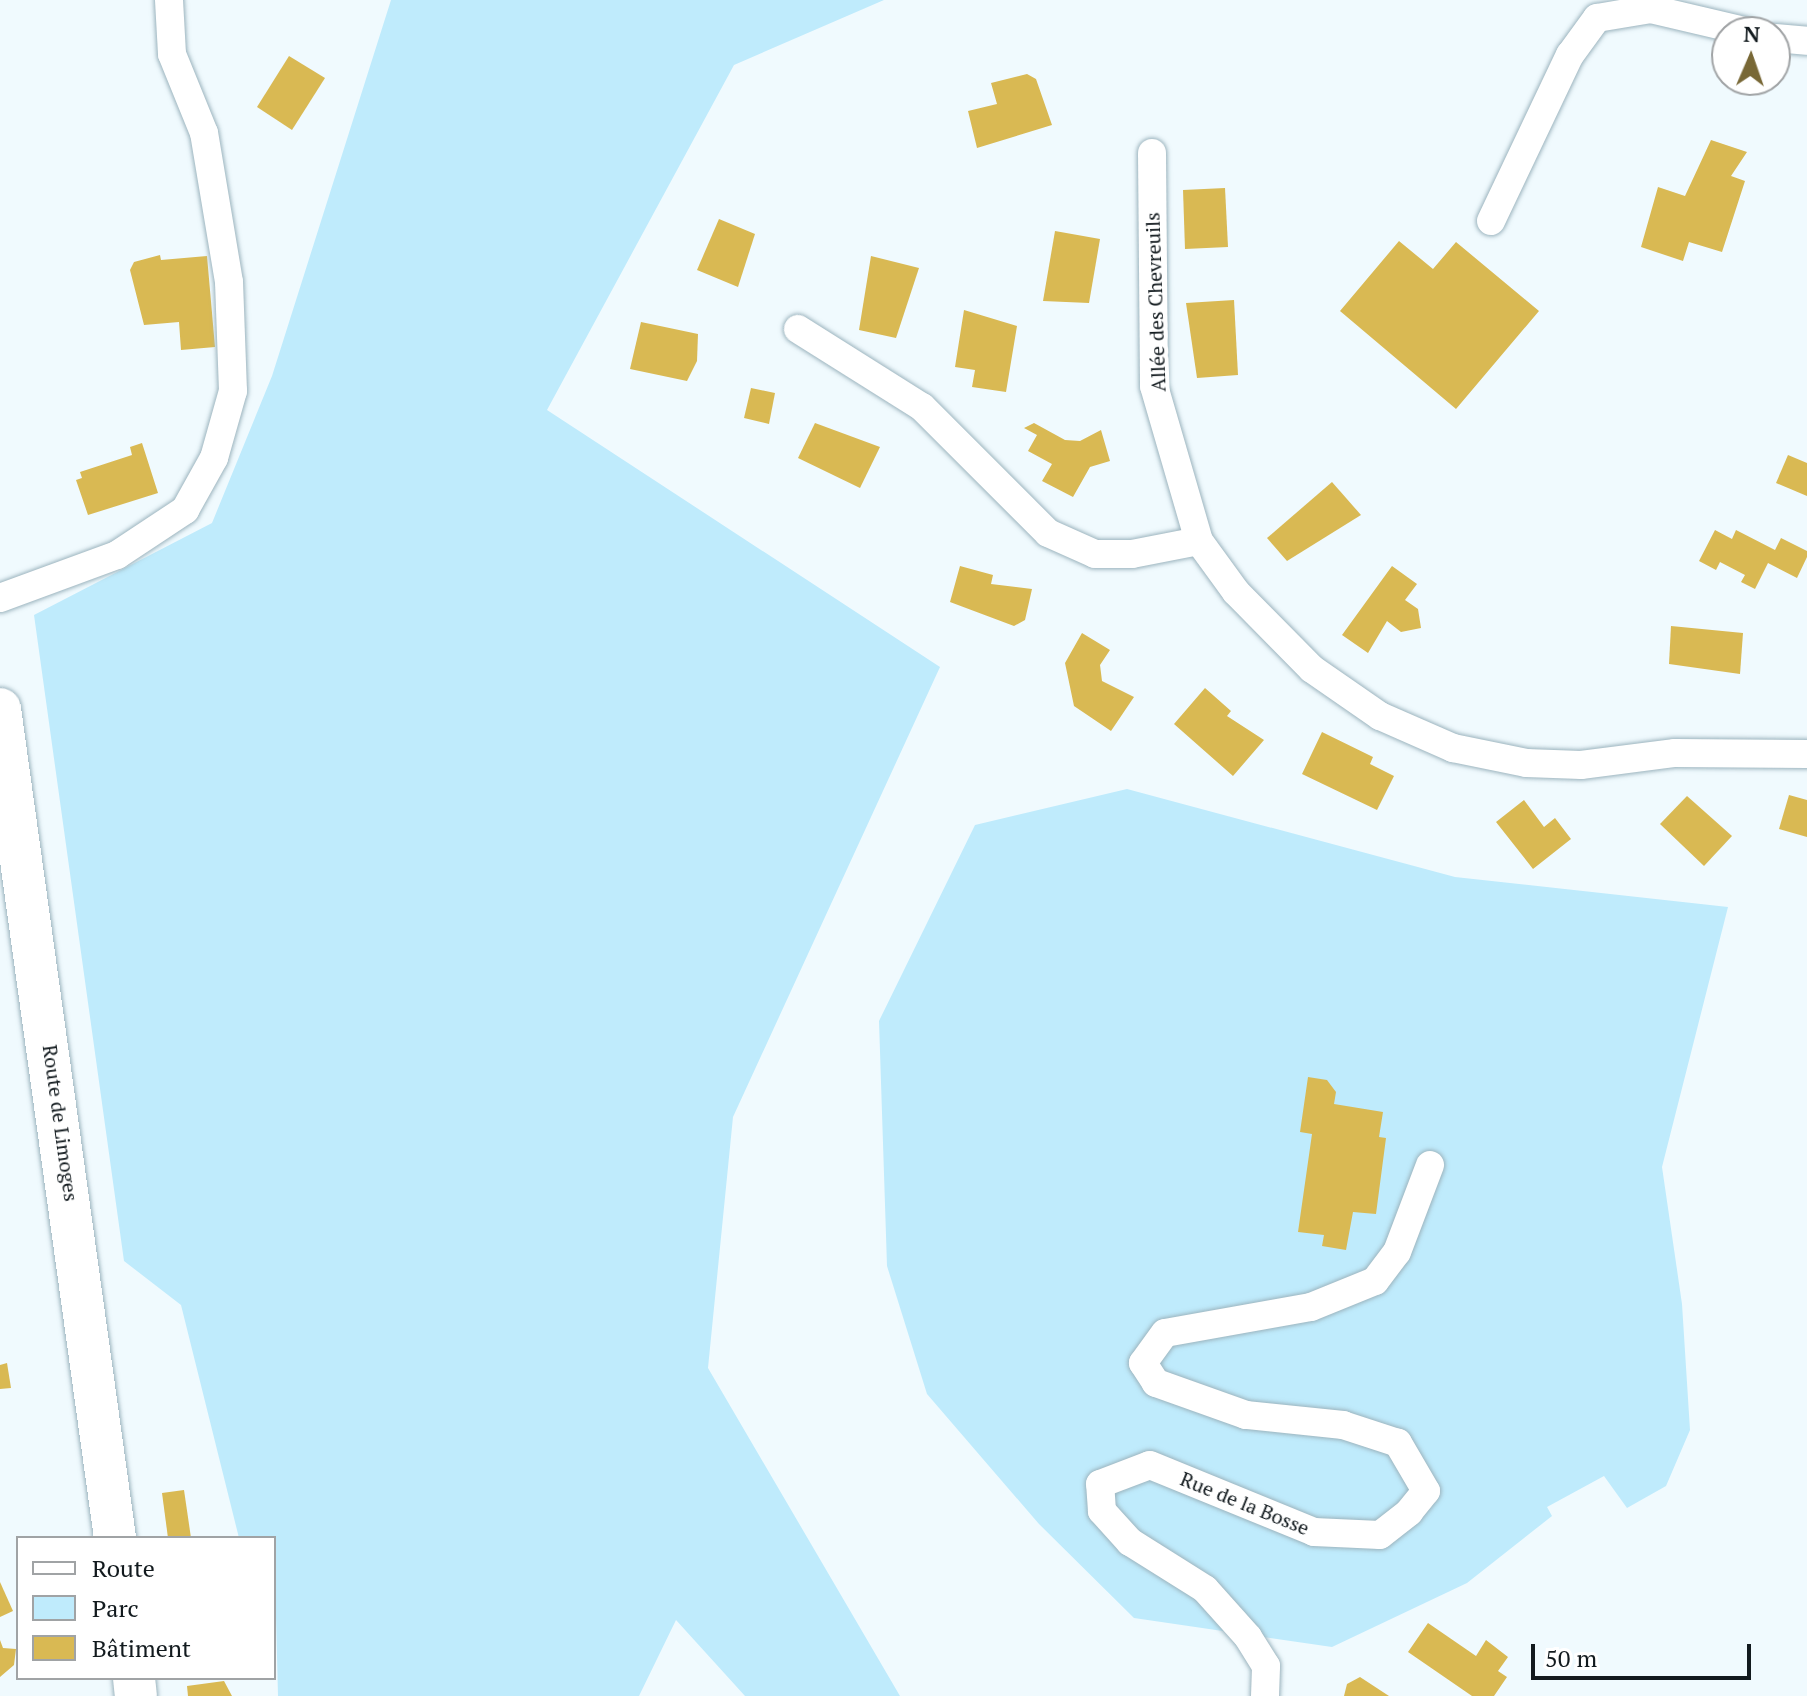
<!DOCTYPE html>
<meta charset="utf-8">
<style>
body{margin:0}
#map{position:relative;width:1807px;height:1696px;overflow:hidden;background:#f0fafe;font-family:"PT Serif",serif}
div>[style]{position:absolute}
.green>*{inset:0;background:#bfebfc}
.building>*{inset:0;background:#d9b953}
.roads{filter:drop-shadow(0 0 2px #9cb4be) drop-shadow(0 0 2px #9cb4be)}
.minor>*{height:28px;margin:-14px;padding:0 14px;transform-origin:14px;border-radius:14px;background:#fff}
.primary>*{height:42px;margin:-21px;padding:0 21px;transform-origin:21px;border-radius:21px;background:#fff}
span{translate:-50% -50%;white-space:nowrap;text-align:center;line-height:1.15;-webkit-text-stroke:8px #fff;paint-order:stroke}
.street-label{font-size:20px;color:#121a1e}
.legend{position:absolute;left:16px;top:1536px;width:260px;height:144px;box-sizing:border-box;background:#fff;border:2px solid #a0a3a5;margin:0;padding:10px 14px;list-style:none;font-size:24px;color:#121a1e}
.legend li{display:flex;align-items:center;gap:16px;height:40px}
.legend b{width:40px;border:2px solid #a0a3a5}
.north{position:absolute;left:1711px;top:16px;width:80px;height:80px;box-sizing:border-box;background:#fff;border:2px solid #a0a3a5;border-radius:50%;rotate:2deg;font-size:22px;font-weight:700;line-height:32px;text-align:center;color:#121a1e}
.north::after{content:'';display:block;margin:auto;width:28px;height:36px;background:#786836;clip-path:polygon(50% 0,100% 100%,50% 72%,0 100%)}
.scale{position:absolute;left:1531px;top:1644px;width:220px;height:36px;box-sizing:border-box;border:4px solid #121a1e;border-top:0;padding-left:10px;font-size:24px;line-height:28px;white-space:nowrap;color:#121a1e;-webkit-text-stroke:6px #fff;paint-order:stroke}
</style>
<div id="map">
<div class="green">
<div style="clip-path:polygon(391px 0,884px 0,734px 65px,547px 410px,940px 667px,733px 1117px,708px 1368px,900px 1696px,745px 1696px,676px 1620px,639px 1696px,278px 1696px,274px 1538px,239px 1538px,181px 1305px,124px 1261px,34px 615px,212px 523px,272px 376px)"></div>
<div style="clip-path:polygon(1127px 789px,1455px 877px,1728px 907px,1662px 1167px,1682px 1304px,1690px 1430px,1666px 1486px,1627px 1508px,1604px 1476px,1547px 1507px,1552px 1516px,1467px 1583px,1332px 1647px,1134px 1618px,1039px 1524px,927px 1394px,887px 1266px,879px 1021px,975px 825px)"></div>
</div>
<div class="building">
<div style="clip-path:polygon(289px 56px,325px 78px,292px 130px,257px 107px)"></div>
<div style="clip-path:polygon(1027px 74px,1036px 79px,1052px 125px,977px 148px,968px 111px,997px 104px,991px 83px)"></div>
<div style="clip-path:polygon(1711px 140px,1747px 152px,1731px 176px,1745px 181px,1722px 252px,1689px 242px,1683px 261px,1641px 247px,1658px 187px,1685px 196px)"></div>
<div style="clip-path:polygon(1225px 188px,1228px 247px,1185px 249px,1183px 190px)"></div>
<div style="clip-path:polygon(719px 219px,755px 234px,738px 287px,697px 270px)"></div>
<div style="clip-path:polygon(1055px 231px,1100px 239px,1089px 303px,1043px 301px)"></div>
<div style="clip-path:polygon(1399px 241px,1433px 269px,1456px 242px,1539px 311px,1456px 409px,1340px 311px)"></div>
<div style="clip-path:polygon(160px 255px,161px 260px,207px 256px,215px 347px,181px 350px,179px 322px,144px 325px,130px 270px,134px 262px)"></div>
<div style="clip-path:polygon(871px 256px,919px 268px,896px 338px,859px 330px)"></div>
<div style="clip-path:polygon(1234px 300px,1238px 375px,1197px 378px,1186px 303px)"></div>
<div style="clip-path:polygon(964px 310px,1017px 326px,1006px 392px,972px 387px,975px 370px,955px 367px)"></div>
<div style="clip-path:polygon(641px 322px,698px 334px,697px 361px,687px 381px,630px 369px)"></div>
<div style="clip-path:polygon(751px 388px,775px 393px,769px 424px,744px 418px)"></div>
<div style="clip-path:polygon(815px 423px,880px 447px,860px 488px,798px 458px)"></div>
<div style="clip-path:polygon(1034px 423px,1065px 440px,1080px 441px,1101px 430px,1110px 461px,1090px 467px,1073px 497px,1042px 481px,1052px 464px,1028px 451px,1037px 435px,1024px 428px)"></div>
<div style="clip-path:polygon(142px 443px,158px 493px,88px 515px,76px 480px,82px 478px,80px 472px,132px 455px,130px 447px)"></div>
<div style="clip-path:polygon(1788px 455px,1807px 463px,1807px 496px,1776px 483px)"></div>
<div style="clip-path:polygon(1332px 482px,1361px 515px,1287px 561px,1267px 538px)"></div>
<div style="clip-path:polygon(1715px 530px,1732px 539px,1736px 530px,1775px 550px,1781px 538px,1807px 551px,1807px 557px,1797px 578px,1768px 563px,1755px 589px,1741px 582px,1745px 575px,1720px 562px,1716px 570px,1699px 561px)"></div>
<div style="clip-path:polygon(960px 566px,993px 575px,991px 584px,1032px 589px,1025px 620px,1014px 626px,950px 602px)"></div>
<div style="clip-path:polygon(1392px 566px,1417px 584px,1405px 600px,1418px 609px,1421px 628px,1401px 632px,1387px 621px,1368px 653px,1342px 635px)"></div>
<div style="clip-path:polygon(1671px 626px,1743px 633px,1740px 674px,1669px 664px)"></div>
<div style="clip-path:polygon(1082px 633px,1110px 650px,1100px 665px,1102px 681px,1134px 697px,1111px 731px,1074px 706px,1065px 663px)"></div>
<div style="clip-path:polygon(1205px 688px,1231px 711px,1227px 716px,1264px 740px,1233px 776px,1174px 724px)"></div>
<div style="clip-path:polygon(1322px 732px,1373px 757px,1370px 764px,1394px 776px,1377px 810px,1302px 774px)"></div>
<div style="clip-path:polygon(1789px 795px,1807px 800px,1807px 837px,1779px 829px)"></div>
<div style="clip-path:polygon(1687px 796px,1732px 836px,1704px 866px,1660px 824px)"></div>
<div style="clip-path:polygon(1524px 800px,1544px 827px,1555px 818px,1571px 839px,1533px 869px,1496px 822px)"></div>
<div style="clip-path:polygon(1308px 1077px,1327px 1080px,1336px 1092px,1334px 1104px,1383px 1112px,1379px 1137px,1386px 1138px,1376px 1214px,1353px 1212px,1346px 1250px,1322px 1246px,1324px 1235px,1298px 1232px,1312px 1134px,1300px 1132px)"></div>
<div style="clip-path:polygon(7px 1363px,11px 1388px,0 1389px,0 1365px)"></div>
<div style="clip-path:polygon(184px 1490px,191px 1538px,168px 1538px,162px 1493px)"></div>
<div style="clip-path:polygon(0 1582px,13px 1611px,0 1617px)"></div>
<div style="clip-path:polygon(1428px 1623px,1476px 1656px,1486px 1640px,1508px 1657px,1498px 1671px,1507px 1677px,1494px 1696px,1472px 1696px,1408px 1652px)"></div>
<div style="clip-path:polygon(0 1640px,3px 1648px,16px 1649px,14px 1665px,0 1677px)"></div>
<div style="clip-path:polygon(1360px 1677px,1389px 1696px,1344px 1696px,1347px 1684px)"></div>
<div style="clip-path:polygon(224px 1681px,232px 1696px,188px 1696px,187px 1686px)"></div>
</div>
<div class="roads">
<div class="minor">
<div style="left:1775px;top:38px;width:32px;rotate:5deg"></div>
<div style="left:1152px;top:153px;width:233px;rotate:89.5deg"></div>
<div style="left:1154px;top:386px;width:161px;rotate:73.8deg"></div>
<div style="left:1199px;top:541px;width:63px;rotate:54deg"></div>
<div style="left:1236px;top:592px;width:108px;rotate:45.4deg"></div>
<div style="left:1312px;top:669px;width:83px;rotate:34.7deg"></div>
<div style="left:1380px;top:716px;width:80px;rotate:23.7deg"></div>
<div style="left:1453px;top:748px;width:75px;rotate:11.6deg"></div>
<div style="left:1526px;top:763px;width:55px;rotate:2.1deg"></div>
<div style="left:1581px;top:765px;width:95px;rotate:-7.3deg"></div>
<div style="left:1675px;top:753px;width:132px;rotate:0.4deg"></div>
<div style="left:1491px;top:221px;width:184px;rotate:-64.6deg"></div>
<div style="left:1570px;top:55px;width:46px;rotate:-53.9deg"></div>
<div style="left:1597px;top:18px;width:55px;rotate:-9.5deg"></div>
<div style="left:1651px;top:9px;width:100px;rotate:13.3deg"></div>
<div style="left:798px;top:329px;width:146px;rotate:32.2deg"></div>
<div style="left:922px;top:407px;width:178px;rotate:45deg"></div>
<div style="left:1048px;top:533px;width:51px;rotate:24.1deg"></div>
<div style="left:1095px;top:554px;width:37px"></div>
<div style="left:1132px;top:554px;width:68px;rotate:-11deg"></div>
<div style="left:0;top:598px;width:125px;rotate:-20.2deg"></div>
<div style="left:117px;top:555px;width:82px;rotate:-33.5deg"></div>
<div style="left:185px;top:510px;width:60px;rotate:-60.9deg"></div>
<div style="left:214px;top:458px;width:70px;rotate:-74.2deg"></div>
<div style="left:233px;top:391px;width:109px;rotate:-92.1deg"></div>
<div style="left:229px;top:282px;width:151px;rotate:-99.5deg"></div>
<div style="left:204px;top:133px;width:85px;rotate:-112.1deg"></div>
<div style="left:172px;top:54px;width:54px;rotate:-93.2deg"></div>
<div style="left:1265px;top:1696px;width:30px;rotate:-88deg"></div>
<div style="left:1266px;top:1666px;width:34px;rotate:-122deg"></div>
<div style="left:1248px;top:1637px;width:64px;rotate:-131.9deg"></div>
<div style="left:1205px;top:1589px;width:89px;rotate:-147.9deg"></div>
<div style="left:1130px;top:1542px;width:42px;rotate:-132.1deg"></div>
<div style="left:1102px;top:1511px;width:27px;rotate:-94deg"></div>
<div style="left:1100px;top:1484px;width:53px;rotate:-20.8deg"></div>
<div style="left:1150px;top:1465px;width:177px;rotate:22.2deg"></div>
<div style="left:1314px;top:1532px;width:66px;rotate:2.6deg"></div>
<div style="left:1380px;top:1535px;width:37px;rotate:-38deg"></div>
<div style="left:1409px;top:1512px;width:27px;rotate:-51deg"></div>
<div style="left:1426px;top:1491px;width:56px;rotate:-120.3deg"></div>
<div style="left:1398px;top:1443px;width:58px;rotate:-161.9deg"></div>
<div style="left:1343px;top:1425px;width:98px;rotate:-174.1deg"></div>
<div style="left:1246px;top:1415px;width:96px;rotate:-160.4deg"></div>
<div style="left:1156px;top:1383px;width:24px;rotate:-123deg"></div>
<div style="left:1143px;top:1363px;width:37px;rotate:-54deg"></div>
<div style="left:1165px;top:1333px;width:148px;rotate:-10.1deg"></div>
<div style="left:1311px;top:1307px;width:69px;rotate:-22.1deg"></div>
<div style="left:1375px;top:1281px;width:36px;rotate:-53deg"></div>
<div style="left:1397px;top:1252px;width:93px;rotate:-69.2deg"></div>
</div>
<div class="primary">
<div style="left:0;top:709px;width:837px;rotate:82.1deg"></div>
<div style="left:134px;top:1678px;width:18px;rotate:84deg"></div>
</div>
</div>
<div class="street-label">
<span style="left:1155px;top:302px;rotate:-92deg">Allée des Chevreuils</span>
<span style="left:61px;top:1123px;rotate:82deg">Route de Limoges</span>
<span style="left:1245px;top:1503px;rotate:22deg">Rue de la Bosse</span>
</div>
<ul class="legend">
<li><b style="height:10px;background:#fff"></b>Route</li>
<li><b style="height:22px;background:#bfebfc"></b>Parc</li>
<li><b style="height:22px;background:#d9b953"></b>Bâtiment</li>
</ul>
<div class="north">N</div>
<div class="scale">50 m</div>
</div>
